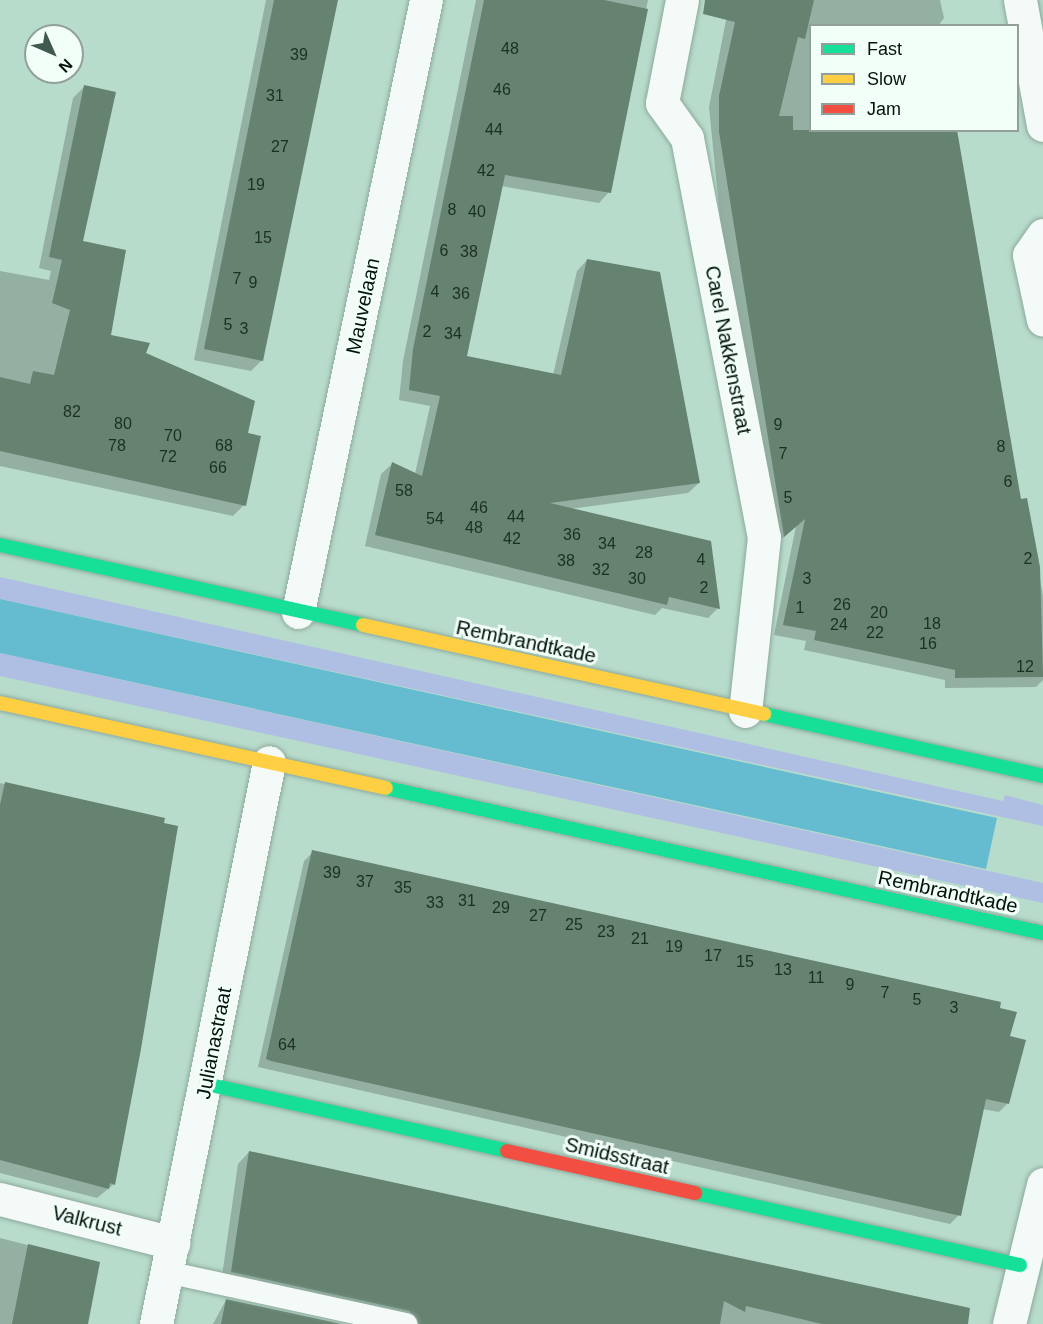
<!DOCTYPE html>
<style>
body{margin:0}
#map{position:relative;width:1043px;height:1324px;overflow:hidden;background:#b8dccb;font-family:Helvetica,sans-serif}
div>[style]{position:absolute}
.green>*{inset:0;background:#afbee3}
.water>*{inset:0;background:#65bcd1}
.shadow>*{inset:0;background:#0003}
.building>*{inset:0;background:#668270}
.roads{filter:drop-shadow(0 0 2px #8da99d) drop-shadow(0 0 2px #8da99d)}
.lane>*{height:22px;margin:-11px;padding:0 11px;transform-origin:11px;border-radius:11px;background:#f4faf7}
.street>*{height:33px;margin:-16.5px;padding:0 16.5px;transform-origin:16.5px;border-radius:16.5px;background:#f4faf7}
.fast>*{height:14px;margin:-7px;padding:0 7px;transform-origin:7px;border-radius:7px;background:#16e098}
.slow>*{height:14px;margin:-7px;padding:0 7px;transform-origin:7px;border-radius:7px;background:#ffcf43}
.jam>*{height:14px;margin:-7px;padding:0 7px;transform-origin:7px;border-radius:7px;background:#f24e42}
span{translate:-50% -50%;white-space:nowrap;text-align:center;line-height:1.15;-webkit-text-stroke:6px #f2fef8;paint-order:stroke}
.number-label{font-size:16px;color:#1a3024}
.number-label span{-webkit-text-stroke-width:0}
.street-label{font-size:20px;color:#00140b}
.legend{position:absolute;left:809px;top:24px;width:210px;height:108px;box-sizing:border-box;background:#f2fef8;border:2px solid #91a099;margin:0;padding:8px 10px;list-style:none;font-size:18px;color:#00140b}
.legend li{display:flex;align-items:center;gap:12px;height:30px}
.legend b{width:30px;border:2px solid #91a099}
.north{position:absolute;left:24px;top:24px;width:60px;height:60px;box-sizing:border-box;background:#f2fef8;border:2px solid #91a099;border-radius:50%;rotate:135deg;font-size:16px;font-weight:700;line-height:24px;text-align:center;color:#00140b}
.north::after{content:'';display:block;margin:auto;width:21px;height:27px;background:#405a4e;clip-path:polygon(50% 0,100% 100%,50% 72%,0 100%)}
</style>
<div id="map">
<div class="green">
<div style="clip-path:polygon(0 577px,1003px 801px,1005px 795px,1043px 805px,1043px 826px,0 599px)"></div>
<div style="clip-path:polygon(0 653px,1043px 883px,1043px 903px,0 676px)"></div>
</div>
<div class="water">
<div style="clip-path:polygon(0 599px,997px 818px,986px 869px,0 653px)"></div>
</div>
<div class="shadow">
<div style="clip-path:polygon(266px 0,336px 0,262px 360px,251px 371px,194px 360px)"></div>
<div style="clip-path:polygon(476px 0,648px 0,609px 192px,599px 203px,501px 186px,465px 358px,553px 375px,577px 271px,587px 260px,699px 483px,688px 493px,570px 509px,718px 608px,708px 618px,662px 608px,655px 615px,365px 546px,381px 474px,392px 464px,415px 474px,430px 406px,399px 400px,403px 361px)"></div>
<div style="clip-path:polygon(730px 0,940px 0,944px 18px,938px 26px,810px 26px,810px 130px,1020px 501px,1026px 500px,1043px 596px,1043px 680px,1036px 687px,945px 688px,945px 680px,804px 650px,806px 641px,774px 635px,796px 526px,774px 546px,721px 228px,709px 107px)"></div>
<div style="clip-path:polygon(84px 87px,81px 243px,109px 336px,144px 354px,246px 434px,244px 505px,233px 516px,0 466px,0 271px,49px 280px,51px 271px,39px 268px,73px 98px)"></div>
<div style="clip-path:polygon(0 783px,164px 819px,114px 1184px,97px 1198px,0 1173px)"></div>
<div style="clip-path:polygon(313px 852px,998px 1009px,1007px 1104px,999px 1112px,982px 1109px,959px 1215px,950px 1224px,258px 1067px,304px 861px)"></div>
<div style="clip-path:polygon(249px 1152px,943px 1324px,399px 1324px,221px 1283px,238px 1164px)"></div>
<div style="clip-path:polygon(0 1238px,98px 1263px,84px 1324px,0 1324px)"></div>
<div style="clip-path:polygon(226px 1300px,335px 1324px,213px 1324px)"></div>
</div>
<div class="building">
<div style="clip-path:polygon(274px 0,338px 0,263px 361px,204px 349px)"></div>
<div style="clip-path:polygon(484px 0,604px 0,648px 9px,611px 193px,505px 175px,467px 356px,561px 375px,587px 259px,660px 272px,700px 483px,550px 503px,711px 541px,720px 609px,669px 597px,667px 605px,375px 535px,392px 462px,422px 476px,440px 396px,409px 390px,413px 349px)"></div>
<div style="clip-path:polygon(705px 0,814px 0,805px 39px,798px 37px,779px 116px,793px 116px,793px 130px,957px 130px,1021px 499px,1027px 498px,1040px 567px,1043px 677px,955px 678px,955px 670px,814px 640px,816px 631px,783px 625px,805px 519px,784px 537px,719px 132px,719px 96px,735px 22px,703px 14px)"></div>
<div style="clip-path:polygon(84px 85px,116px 92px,83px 241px,126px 250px,111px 335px,150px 343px,146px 353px,255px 401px,248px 433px,261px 436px,246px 506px,0 451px,0 377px,30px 384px,33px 371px,54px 375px,70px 310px,52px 303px,62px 260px,49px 257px)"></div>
<div style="clip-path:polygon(5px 782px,165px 818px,164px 823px,178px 826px,141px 1049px,115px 1185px,110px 1183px,109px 1189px,0 1160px,0 805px)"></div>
<div style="clip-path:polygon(312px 850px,1001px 1002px,1000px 1008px,1017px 1012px,1010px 1036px,1026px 1040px,1009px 1104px,986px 1099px,961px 1216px,271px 1061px,266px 1059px)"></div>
<div style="clip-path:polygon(249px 1151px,970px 1308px,968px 1324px,822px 1324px,746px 1306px,745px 1312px,724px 1301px,720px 1324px,419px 1324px,409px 1311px,231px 1272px)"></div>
<div style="clip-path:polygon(28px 1244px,100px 1262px,88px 1324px,12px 1324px)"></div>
<div style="clip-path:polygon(226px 1299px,342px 1324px,221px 1324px)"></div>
</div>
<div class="roads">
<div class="lane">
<div style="left:167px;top:1272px;width:245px;rotate:12.3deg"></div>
</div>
<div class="street">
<div style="left:682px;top:0;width:105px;rotate:101deg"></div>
<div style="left:662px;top:103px;width:43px;rotate:54.5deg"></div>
<div style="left:687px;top:138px;width:406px;rotate:79.1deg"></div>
<div style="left:764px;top:537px;width:175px;rotate:96.2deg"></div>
<div style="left:1020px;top:0;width:127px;rotate:79.6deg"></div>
<div style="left:1043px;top:235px;width:24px;rotate:125deg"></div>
<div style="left:1029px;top:255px;width:66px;rotate:77.8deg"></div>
<div style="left:298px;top:612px;width:625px;rotate:-78.19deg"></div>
<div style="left:0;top:1199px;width:179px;rotate:14.3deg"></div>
<div style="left:156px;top:1324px;width:573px;rotate:-78.63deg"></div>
<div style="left:1009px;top:1324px;width:144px;rotate:-76.3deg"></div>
</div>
<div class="fast">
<div style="left:0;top:545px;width:372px;rotate:12.4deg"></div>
<div style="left:764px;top:714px;width:286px;rotate:12.5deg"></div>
<div style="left:386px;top:788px;width:673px;rotate:12.45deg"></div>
<div style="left:206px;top:1084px;width:308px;rotate:12.5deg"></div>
<div style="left:695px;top:1193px;width:333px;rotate:12.5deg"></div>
</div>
<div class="slow">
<div style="left:363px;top:625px;width:411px;rotate:12.5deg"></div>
<div style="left:0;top:703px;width:395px;rotate:12.4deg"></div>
</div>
<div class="jam">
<div style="left:507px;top:1151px;width:193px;rotate:12.6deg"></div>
</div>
</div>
<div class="number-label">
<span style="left:510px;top:49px">48</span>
<span style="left:299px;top:55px">39</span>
<span style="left:502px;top:90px">46</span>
<span style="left:275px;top:96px">31</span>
<span style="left:494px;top:130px">44</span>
<span style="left:280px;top:147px">27</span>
<span style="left:486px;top:171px">42</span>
<span style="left:256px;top:185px">19</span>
<span style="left:452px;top:210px">8</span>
<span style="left:477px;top:212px">40</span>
<span style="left:263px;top:238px">15</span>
<span style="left:444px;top:251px">6</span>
<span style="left:469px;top:252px">38</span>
<span style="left:237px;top:279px">7</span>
<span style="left:253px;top:283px">9</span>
<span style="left:435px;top:292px">4</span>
<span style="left:461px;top:294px">36</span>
<span style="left:228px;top:325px">5</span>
<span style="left:244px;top:329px">3</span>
<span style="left:427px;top:332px">2</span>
<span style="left:453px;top:334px">34</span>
<span style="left:72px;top:412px">82</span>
<span style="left:123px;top:424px">80</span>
<span style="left:778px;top:425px">9</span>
<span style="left:173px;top:436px">70</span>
<span style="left:117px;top:446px">78</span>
<span style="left:224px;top:446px">68</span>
<span style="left:1001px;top:447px">8</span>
<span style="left:783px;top:454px">7</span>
<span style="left:168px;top:457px">72</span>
<span style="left:218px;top:468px">66</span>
<span style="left:1008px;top:482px">6</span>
<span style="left:404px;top:491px">58</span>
<span style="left:788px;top:498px">5</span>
<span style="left:479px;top:508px">46</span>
<span style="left:516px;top:517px">44</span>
<span style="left:435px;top:519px">54</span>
<span style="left:474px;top:528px">48</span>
<span style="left:572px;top:535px">36</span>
<span style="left:512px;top:539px">42</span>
<span style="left:607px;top:544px">34</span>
<span style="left:644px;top:553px">28</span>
<span style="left:1028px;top:559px">2</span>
<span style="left:701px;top:560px">4</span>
<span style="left:566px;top:561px">38</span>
<span style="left:601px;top:570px">32</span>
<span style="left:637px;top:579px">30</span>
<span style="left:807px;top:579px">3</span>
<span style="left:704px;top:588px">2</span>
<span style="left:842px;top:605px">26</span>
<span style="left:800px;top:608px">1</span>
<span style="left:879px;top:613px">20</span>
<span style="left:932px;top:624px">18</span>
<span style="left:839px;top:625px">24</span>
<span style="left:875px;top:633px">22</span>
<span style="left:928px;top:644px">16</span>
<span style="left:1025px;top:667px">12</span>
<span style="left:332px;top:873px">39</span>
<span style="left:365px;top:882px">37</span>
<span style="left:403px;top:888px">35</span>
<span style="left:467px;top:901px">31</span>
<span style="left:435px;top:903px">33</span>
<span style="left:501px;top:908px">29</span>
<span style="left:538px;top:916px">27</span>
<span style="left:574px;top:925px">25</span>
<span style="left:606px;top:932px">23</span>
<span style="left:640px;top:939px">21</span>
<span style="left:674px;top:947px">19</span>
<span style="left:713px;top:956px">17</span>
<span style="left:745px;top:962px">15</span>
<span style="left:783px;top:970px">13</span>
<span style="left:816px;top:978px">11</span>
<span style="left:850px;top:985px">9</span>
<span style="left:885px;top:993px">7</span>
<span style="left:917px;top:1000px">5</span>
<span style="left:954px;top:1008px">3</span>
<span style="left:287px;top:1045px">64</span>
</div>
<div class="street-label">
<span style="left:363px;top:306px;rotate:-78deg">Mauvelaan</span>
<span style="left:728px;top:350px;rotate:79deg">Carel Nakkenstraat</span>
<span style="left:526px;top:642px;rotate:12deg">Rembrandtkade</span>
<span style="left:948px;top:892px;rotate:12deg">Rembrandtkade</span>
<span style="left:214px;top:1043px;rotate:-79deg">Julianastraat</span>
<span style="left:617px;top:1156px;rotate:13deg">Smidsstraat</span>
<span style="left:87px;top:1221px;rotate:14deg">Valkrust</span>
</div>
<ul class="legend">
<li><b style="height:8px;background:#16e098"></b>Fast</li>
<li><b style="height:8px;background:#ffcf43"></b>Slow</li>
<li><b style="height:8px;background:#f24e42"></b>Jam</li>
</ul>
<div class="north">N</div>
</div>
